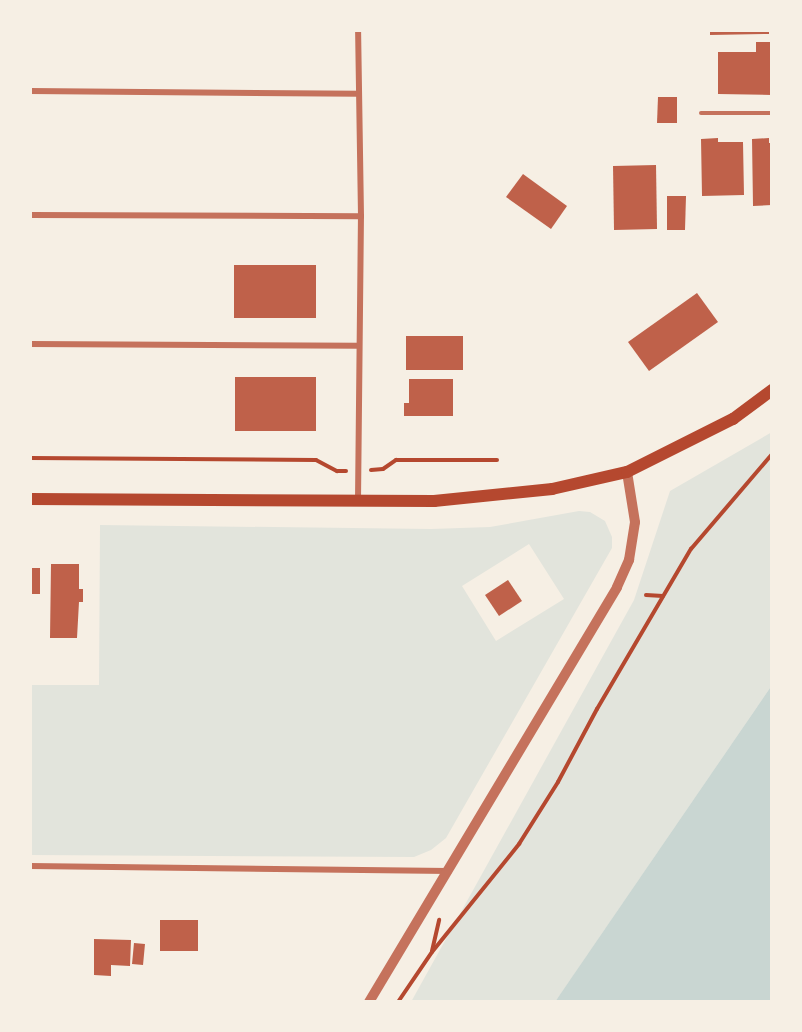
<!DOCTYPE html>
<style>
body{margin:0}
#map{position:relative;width:802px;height:1032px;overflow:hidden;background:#f6efe4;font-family:Inter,sans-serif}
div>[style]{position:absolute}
.green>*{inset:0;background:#e2e4dc}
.water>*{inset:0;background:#c9d6d2}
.building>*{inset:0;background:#bf614a}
.path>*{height:4px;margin:-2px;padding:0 2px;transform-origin:2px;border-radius:2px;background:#b5482f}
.service>*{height:4.5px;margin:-2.25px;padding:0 2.25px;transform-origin:2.25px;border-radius:2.25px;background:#c5725c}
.minor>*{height:6px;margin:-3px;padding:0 3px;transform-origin:3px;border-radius:3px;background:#c5725c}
.tertiary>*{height:10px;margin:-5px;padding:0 5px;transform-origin:5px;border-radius:5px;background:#c5725c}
.secondary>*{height:12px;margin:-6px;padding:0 6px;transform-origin:6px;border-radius:6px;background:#b5482f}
span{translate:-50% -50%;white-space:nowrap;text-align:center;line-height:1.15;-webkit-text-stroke:6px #f6efe4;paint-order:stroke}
.frame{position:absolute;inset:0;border:32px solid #f6efe4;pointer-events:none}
</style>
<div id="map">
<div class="green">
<div style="clip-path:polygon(772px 432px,772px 685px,555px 1002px,411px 1002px,634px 600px,670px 491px)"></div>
<div style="clip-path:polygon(evenodd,579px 511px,590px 512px,605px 521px,612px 537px,612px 548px,446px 838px,431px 850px,414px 857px,30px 855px,30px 685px,99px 685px,100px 525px,431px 529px,490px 527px,579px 511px,529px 544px,564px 599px,496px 641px,462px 586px,529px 544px)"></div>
</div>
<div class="water">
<div style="clip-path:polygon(772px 685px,772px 1002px,555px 1002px,561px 993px)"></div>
</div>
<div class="building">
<div style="clip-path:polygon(710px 30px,769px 30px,769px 34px,710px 35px)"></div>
<div style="clip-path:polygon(756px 42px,772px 42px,772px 95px,718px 94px,718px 52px,756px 52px)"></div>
<div style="clip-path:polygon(658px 97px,677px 97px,677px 123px,657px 123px)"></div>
<div style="clip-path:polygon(718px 138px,718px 142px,743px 142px,744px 195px,702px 196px,701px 139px)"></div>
<div style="clip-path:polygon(769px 138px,769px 143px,772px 143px,772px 205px,753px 206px,752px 139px)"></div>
<div style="clip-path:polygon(656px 165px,657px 229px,614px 230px,613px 166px)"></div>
<div style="clip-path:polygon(523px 174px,567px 206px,551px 229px,506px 197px)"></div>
<div style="clip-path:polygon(667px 196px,686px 196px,685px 230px,667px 230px)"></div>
<div style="clip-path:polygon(234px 265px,316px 265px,316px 318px,234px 318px)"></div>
<div style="clip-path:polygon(697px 293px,718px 322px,649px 371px,628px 342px)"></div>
<div style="clip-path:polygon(406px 336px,463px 336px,463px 370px,406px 370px)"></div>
<div style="clip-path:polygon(235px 377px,316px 377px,316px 431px,235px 431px)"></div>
<div style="clip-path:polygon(409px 379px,453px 379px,453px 416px,404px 416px,404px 403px,409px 403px)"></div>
<div style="clip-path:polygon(51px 564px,79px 564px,79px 589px,83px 589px,83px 602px,79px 602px,77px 638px,50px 638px)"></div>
<div style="clip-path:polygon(30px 568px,40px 568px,40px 594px,30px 594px)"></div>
<div style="clip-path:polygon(508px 580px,522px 601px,499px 616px,485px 595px)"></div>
<div style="clip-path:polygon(160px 920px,198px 920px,198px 951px,160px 951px)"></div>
<div style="clip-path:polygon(94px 939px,131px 940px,130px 966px,111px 965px,111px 976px,94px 975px)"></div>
<div style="clip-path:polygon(134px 943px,145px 944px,143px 965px,132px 964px)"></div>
</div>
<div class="path">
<div style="left:30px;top:458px;width:286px;rotate:0.4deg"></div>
<div style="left:316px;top:460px;width:24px;rotate:28deg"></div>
<div style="left:337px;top:471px;width:9px"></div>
<div style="left:371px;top:470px;width:12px;rotate:-5deg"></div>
<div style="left:383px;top:469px;width:16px;rotate:-35deg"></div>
<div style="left:396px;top:460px;width:101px"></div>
<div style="left:646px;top:595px;width:17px;rotate:3deg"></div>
<div style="left:432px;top:951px;width:32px;rotate:-77deg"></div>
<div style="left:398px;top:1002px;width:60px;rotate:-55.8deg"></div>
<div style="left:432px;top:952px;width:139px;rotate:-51.1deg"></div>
<div style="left:519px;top:844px;width:73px;rotate:-57.8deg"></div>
<div style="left:558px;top:782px;width:83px;rotate:-61.9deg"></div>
<div style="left:597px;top:709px;width:186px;rotate:-59.6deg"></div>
<div style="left:691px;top:549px;width:125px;rotate:-49.5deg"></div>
</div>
<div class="service">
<div style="left:701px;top:113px;width:71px"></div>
</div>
<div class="minor">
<div style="left:30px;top:91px;width:329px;rotate:0.5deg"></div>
<div style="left:30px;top:215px;width:331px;rotate:0.2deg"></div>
<div style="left:30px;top:344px;width:329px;rotate:0.3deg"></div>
<div style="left:358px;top:500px;width:284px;rotate:-89.4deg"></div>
<div style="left:361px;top:216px;width:186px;rotate:-90.9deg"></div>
<div style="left:30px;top:866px;width:419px;rotate:0.7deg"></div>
</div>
<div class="tertiary">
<div style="left:369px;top:1002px;width:483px;rotate:-59.1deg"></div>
<div style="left:617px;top:587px;width:30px;rotate:-66deg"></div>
<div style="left:629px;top:560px;width:38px;rotate:-81deg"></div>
<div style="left:635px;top:522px;width:51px;rotate:-99.1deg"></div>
</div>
<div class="secondary">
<div style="left:30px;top:499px;width:404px;rotate:0.3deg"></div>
<div style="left:434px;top:501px;width:119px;rotate:-5.8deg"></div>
<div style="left:552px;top:489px;width:77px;rotate:-12.8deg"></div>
<div style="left:627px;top:472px;width:119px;rotate:-26.6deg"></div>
<div style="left:733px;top:419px;width:49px;rotate:-36.6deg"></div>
</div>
<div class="frame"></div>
</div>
